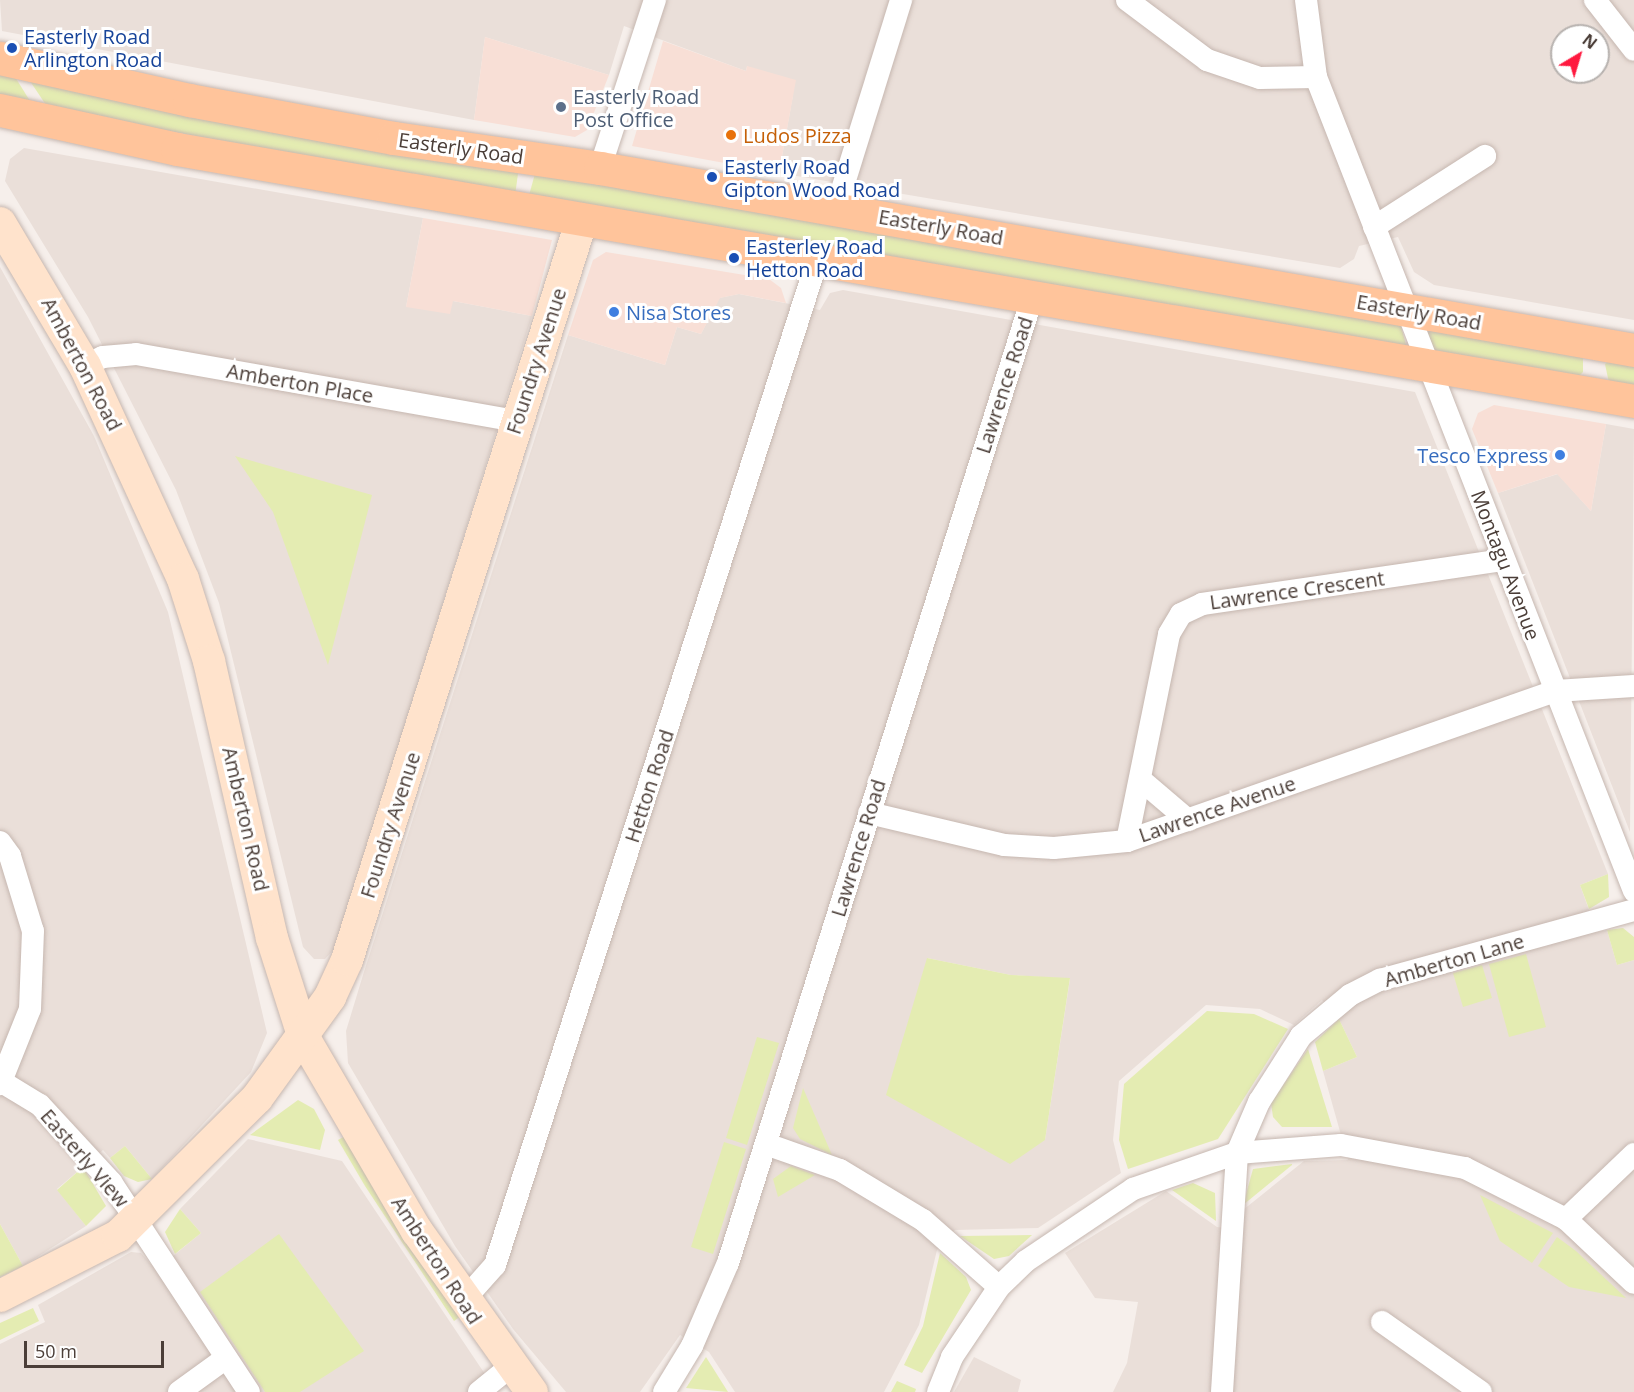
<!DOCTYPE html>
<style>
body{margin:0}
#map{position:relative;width:1634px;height:1392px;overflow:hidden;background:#f6efeb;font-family:"Open Sans",sans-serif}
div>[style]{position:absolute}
.residential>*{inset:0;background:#eadfd9}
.commercial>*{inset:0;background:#f8dfd6}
.green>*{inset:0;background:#e4ecb2}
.roads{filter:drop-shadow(0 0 2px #c6b7b0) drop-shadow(0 0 2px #c6b7b0)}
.street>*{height:22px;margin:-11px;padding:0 11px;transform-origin:11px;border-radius:11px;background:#fff}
.secondary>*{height:32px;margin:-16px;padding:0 16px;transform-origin:16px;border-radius:16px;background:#ffe3cc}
.primary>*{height:33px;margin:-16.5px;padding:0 16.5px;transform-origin:16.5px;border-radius:16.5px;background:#ffc49b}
.dots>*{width:16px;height:16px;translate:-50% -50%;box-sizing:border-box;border:3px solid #fff;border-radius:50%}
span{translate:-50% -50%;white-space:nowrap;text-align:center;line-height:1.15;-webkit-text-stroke:6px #fff;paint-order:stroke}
.transit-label{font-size:20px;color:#164399}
.left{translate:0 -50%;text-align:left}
.service-label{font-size:20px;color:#4e5e75}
.food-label{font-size:20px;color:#c56008}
.street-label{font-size:20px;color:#4b3e38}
.shop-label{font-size:20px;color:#366cbe}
.right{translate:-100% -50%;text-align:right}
.north{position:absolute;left:1550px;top:24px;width:60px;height:60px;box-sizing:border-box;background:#fff;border:2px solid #b7b2af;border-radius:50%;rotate:38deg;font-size:16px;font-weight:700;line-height:24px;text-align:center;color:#4b3e38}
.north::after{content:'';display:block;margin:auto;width:21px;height:27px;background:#ff193f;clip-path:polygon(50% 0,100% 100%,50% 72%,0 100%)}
.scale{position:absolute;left:24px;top:1341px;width:140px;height:27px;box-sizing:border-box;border:3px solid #4b3e38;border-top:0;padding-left:8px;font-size:18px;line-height:21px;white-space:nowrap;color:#4b3e38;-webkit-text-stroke:4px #fff;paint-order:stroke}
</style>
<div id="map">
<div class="residential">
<div style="clip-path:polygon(evenodd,0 0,1634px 0,1634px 320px,1434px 285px,1414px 272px,1398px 237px,1359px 246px,1354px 259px,1340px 268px,779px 173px,793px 95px,747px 66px,746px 71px,624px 26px,609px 75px,485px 37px,474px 120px,2px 31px,0 0,1562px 36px,1598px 36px,1598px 72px,1562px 72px,1562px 36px)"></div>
<div style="clip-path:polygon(24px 148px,423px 218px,406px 307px,453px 301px,532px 316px,336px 947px,325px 959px,314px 959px,303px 947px,219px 603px,176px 490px,88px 317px,5px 181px,10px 159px)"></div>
<div style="clip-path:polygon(0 267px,94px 436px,168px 612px,267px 1033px,251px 1072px,152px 1179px,125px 1146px,110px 1158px,103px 1150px,57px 1189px,86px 1226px,23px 1266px,0 1224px)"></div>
<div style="clip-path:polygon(evenodd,843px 290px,1415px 392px,1608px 874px,1580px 885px,1597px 932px,1607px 930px,1617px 965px,1634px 960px,1634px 1392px,1113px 1392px,1127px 1363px,1138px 1302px,1095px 1298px,1065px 1253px,1166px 1191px,1217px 1227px,1240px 1230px,1243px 1210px,1304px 1161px,1348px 1160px,1323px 1071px,1357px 1057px,1339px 1019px,1322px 1000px,1294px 1025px,1260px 1009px,1206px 1005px,1119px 1081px,1113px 1140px,1121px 1173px,1038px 1228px,955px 1230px,937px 1250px,919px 1325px,884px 1392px,735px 1392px,709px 1352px,680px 1335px,640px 1392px,566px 1392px,513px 1329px,455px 1246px,348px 1063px,346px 1031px,363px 975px,568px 335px,665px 365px,677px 327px,701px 334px,719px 298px,739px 294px,820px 310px,830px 293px,843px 290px,927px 958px,1011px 975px,1070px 979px,1045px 1140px,927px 958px)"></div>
<div style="clip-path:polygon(1606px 424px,1634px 429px,1630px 832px,1498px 493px,1558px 474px,1591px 511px)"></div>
<div style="clip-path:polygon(248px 1139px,342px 1161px,497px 1392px,0 1392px,0 1344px,45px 1322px,38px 1305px,131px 1252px,141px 1253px,156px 1270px,201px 1233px,180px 1209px)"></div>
<div style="clip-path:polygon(974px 1357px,1021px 1380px,1018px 1392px,954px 1392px)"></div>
</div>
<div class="commercial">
<div style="clip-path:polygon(485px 37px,609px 75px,587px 130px,575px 137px,474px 120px)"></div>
<div style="clip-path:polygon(663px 41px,746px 71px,747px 66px,796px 80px,779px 173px,632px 146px)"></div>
<div style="clip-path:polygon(423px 218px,552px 240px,532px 316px,453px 301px,450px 314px,406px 307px)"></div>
<div style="clip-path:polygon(606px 252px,769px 279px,781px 288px,786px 303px,739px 294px,720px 298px,701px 334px,677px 327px,665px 365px,568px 335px,593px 260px)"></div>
<div style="clip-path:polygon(1494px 405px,1606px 424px,1591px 511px,1557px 474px,1498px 493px,1472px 429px,1478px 413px)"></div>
</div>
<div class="green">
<div style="clip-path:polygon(0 69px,12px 72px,30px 101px,0 98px)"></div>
<div style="clip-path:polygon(30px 81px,519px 166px,515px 196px,48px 108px)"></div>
<div style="clip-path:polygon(536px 170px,1400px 322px,1406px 345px,1402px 350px,528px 199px)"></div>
<div style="clip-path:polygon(1430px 326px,1583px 354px,1583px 372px,1577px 378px,1436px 354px,1427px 330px)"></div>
<div style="clip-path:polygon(1612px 358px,1634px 360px,1634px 389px,1609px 383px,1605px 364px)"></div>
<div style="clip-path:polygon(235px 456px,372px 495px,328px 665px,273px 512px)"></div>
<div style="clip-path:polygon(1608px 874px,1609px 897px,1589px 909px,1580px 885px)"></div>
<div style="clip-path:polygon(1623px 928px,1634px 937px,1634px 960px,1617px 965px,1607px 930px)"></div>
<div style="clip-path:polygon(1526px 954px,1546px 1027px,1509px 1037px,1489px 964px)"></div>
<div style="clip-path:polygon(927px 958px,1011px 975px,1070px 978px,1045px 1140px,1010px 1164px,886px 1095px)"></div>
<div style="clip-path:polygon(1482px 965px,1492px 998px,1463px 1007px,1453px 973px)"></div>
<div style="clip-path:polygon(1207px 1011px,1254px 1014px,1288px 1029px,1218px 1139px,1128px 1169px,1119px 1140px,1124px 1084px)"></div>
<div style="clip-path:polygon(1339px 1019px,1357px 1057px,1323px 1071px,1315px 1042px)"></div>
<div style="clip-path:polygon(757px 1037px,779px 1043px,747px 1145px,726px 1138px)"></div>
<div style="clip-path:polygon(1308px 1049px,1332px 1127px,1282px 1127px,1273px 1117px,1271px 1103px)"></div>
<div style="clip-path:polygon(803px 1088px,832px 1155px,800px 1139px,793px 1128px)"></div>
<div style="clip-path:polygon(298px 1100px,314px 1109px,325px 1130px,320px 1150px,250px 1135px)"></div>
<div style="clip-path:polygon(345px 1136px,461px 1316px,454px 1321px,365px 1186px,338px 1140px)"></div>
<div style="clip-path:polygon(724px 1142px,746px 1149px,713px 1254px,691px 1247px)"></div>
<div style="clip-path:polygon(125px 1146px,152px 1179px,138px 1182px,124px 1176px,110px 1158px)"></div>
<div style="clip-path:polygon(1292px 1164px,1292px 1165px,1243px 1205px,1253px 1169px)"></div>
<div style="clip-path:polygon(791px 1166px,815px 1175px,778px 1197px,773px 1179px)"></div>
<div style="clip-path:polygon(83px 1167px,106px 1206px,86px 1226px,57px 1190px)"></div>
<div style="clip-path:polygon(1193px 1183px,1215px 1193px,1216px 1221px,1172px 1190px)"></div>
<div style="clip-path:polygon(1480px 1195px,1553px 1233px,1532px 1263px,1500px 1241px)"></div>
<div style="clip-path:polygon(180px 1209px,201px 1233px,175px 1254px,165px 1232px)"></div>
<div style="clip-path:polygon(0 1224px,23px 1266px,0 1277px)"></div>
<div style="clip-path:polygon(279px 1234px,364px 1351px,300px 1392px,265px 1392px,200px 1292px)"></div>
<div style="clip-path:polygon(1032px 1235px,1009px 1256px,994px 1259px,960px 1236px)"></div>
<div style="clip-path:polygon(1557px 1237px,1576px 1251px,1626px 1298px,1569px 1287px,1538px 1266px)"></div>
<div style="clip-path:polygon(940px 1253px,966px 1277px,971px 1290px,922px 1373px,904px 1365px,923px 1326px)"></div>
<div style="clip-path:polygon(33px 1308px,39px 1321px,0 1340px,0 1323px)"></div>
<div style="clip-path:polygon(706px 1357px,728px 1392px,686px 1388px)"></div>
<div style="clip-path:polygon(897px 1381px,916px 1389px,915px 1392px,891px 1392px)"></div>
</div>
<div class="roads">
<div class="street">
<div style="left:1127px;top:0;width:100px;rotate:36.9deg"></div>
<div style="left:1207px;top:60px;width:56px;rotate:18.8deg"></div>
<div style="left:1260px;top:78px;width:56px;rotate:-1deg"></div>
<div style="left:1306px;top:0;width:78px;rotate:82.6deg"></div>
<div style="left:1316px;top:77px;width:874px;rotate:68.66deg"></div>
<div style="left:1595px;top:0;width:63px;rotate:52deg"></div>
<div style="left:600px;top:168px;width:177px;rotate:-71.9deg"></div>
<div style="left:836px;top:209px;width:219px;rotate:-72.7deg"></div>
<div style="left:1374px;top:227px;width:132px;rotate:-32.6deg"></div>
<div style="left:85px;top:366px;width:20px;rotate:-27deg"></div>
<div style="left:103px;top:357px;width:33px;rotate:-5deg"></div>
<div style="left:136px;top:354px;width:386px;rotate:10deg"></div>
<div style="left:1141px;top:780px;width:62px;rotate:40.4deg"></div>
<div style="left:869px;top:813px;width:139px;rotate:13.3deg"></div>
<div style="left:1004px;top:845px;width:50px;rotate:3.4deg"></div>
<div style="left:1054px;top:848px;width:73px;rotate:-5.5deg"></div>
<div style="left:1127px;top:841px;width:454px;rotate:-19.3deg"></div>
<div style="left:1555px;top:691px;width:79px;rotate:-3.6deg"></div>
<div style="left:1127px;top:841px;width:211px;rotate:-78.5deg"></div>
<div style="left:1169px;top:634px;width:23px;rotate:-59deg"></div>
<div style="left:1181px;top:614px;width:23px;rotate:-25deg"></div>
<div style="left:1202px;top:604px;width:305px;rotate:-8.3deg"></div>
<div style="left:0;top:842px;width:17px;rotate:54deg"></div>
<div style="left:10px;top:856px;width:78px;rotate:73deg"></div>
<div style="left:33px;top:931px;width:78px;rotate:92.2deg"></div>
<div style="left:30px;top:1009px;width:81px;rotate:111.8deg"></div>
<div style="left:2px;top:1082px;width:44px;rotate:31.2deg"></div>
<div style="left:40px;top:1105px;width:105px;rotate:47.3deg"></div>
<div style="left:111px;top:1182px;width:251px;rotate:56.7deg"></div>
<div style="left:766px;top:1144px;width:78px;rotate:19.4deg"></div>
<div style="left:840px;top:1170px;width:97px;rotate:31.1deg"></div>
<div style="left:923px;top:1220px;width:101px;rotate:41.4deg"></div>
<div style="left:1566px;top:1219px;width:94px;rotate:-43.7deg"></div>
<div style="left:463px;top:1301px;width:48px;rotate:-48.4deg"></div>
<div style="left:495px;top:1265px;width:1054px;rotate:-72.22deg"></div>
<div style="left:1382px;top:1322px;width:121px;rotate:35.3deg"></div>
<div style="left:179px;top:1392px;width:58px;rotate:-35.9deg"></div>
<div style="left:479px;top:1392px;width:40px;rotate:-39deg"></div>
<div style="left:664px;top:1392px;width:54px;rotate:-58.7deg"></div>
<div style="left:692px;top:1346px;width:90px;rotate:-66.6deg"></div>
<div style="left:728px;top:1263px;width:1015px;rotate:-72.51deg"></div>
<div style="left:938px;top:1392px;width:38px;rotate:-68deg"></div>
<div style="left:952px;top:1357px;width:84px;rotate:-56.1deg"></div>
<div style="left:999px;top:1287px;width:37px;rotate:-44deg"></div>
<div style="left:1026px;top:1261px;width:129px;rotate:-33.9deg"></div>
<div style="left:1133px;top:1189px;width:110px;rotate:-19.1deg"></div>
<div style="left:1237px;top:1153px;width:104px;rotate:-4.4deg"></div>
<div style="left:1341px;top:1145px;width:126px;rotate:10.5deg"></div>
<div style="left:1465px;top:1168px;width:113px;rotate:26.8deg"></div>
<div style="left:1566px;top:1219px;width:93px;rotate:43.3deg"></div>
<div style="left:1222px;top:1392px;width:239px;rotate:-86.4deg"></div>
<div style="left:1237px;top:1153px;width:56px;rotate:-66.7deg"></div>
<div style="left:1259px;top:1102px;width:78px;rotate:-57.5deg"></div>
<div style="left:1301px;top:1036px;width:64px;rotate:-39.9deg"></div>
<div style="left:1350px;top:995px;width:34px;rotate:-27deg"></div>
<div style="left:1380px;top:980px;width:263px;rotate:-15.4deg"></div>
</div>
<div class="secondary">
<div style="left:0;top:223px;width:166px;rotate:59.3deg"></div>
<div style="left:85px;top:366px;width:234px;rotate:65.3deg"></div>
<div style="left:183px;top:579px;width:86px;rotate:72.4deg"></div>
<div style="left:209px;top:661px;width:284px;rotate:77.2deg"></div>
<div style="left:272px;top:938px;width:105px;rotate:72.3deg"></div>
<div style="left:304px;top:1038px;width:224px;rotate:59.7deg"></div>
<div style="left:417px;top:1231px;width:198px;rotate:54.5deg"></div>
<div style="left:0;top:1296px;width:132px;rotate:-27deg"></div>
<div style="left:118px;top:1236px;width:196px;rotate:-44.8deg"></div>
<div style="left:257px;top:1098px;width:125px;rotate:-54.1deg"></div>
<div style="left:330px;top:997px;width:41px;rotate:-65.3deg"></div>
<div style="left:347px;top:960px;width:777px;rotate:-72.4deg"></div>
</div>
<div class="primary">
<div style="left:0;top:58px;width:194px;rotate:12.5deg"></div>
<div style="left:189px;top:100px;width:208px;rotate:10.5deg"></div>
<div style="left:394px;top:138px;width:208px;rotate:8.3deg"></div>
<div style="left:600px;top:168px;width:1050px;rotate:9.98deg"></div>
<div style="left:0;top:110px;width:181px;rotate:12.4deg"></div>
<div style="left:177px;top:149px;width:1479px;rotate:9.81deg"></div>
</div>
</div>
<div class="dots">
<div style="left:12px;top:48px;background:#1a4fb4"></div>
<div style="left:561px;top:107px;background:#5c6f8a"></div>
<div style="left:731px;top:135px;background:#e8710a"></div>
<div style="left:712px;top:177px;background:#1a4fb4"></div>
<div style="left:734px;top:258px;background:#1a4fb4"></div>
<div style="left:614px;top:312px;background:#3f7fe0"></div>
<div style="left:1560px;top:455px;background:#3f7fe0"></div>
</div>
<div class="transit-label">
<span class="left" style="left:24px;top:48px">Easterly Road<br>Arlington Road</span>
<span class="left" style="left:724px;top:178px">Easterly Road<br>Gipton Wood Road</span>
<span class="left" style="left:746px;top:258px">Easterley Road<br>Hetton Road</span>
</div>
<div class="service-label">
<span class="left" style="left:573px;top:108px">Easterly Road<br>Post Office</span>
</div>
<div class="food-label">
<span class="left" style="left:743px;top:135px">Ludos Pizza</span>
</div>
<div class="street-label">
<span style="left:461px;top:148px;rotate:8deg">Easterly Road</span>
<span style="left:941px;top:227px;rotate:10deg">Easterly Road</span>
<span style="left:1419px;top:312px;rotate:10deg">Easterly Road</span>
<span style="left:536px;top:361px;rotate:-72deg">Foundry Avenue</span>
<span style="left:82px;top:364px;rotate:62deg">Amberton Road</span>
<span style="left:300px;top:383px;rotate:10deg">Amberton Place</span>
<span style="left:1004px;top:385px;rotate:-72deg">Lawrence Road</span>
<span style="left:1506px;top:565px;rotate:69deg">Montagu Avenue</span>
<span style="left:1297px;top:590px;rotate:-8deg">Lawrence Crescent</span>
<span style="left:649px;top:786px;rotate:-72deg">Hetton Road</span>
<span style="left:1217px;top:809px;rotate:-19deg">Lawrence Avenue</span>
<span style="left:246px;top:819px;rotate:77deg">Amberton Road</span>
<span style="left:390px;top:825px;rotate:-72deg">Foundry Avenue</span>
<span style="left:858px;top:848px;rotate:-73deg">Lawrence Road</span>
<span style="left:1454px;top:960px;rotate:-16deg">Amberton Lane</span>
<span style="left:85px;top:1158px;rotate:49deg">Easterly View</span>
<span style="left:437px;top:1260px;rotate:57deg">Amberton Road</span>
</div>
<div class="shop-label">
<span class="left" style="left:626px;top:312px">Nisa Stores</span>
<span class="right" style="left:1548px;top:455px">Tesco Express</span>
</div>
<div class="north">N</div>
<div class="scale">50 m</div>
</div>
